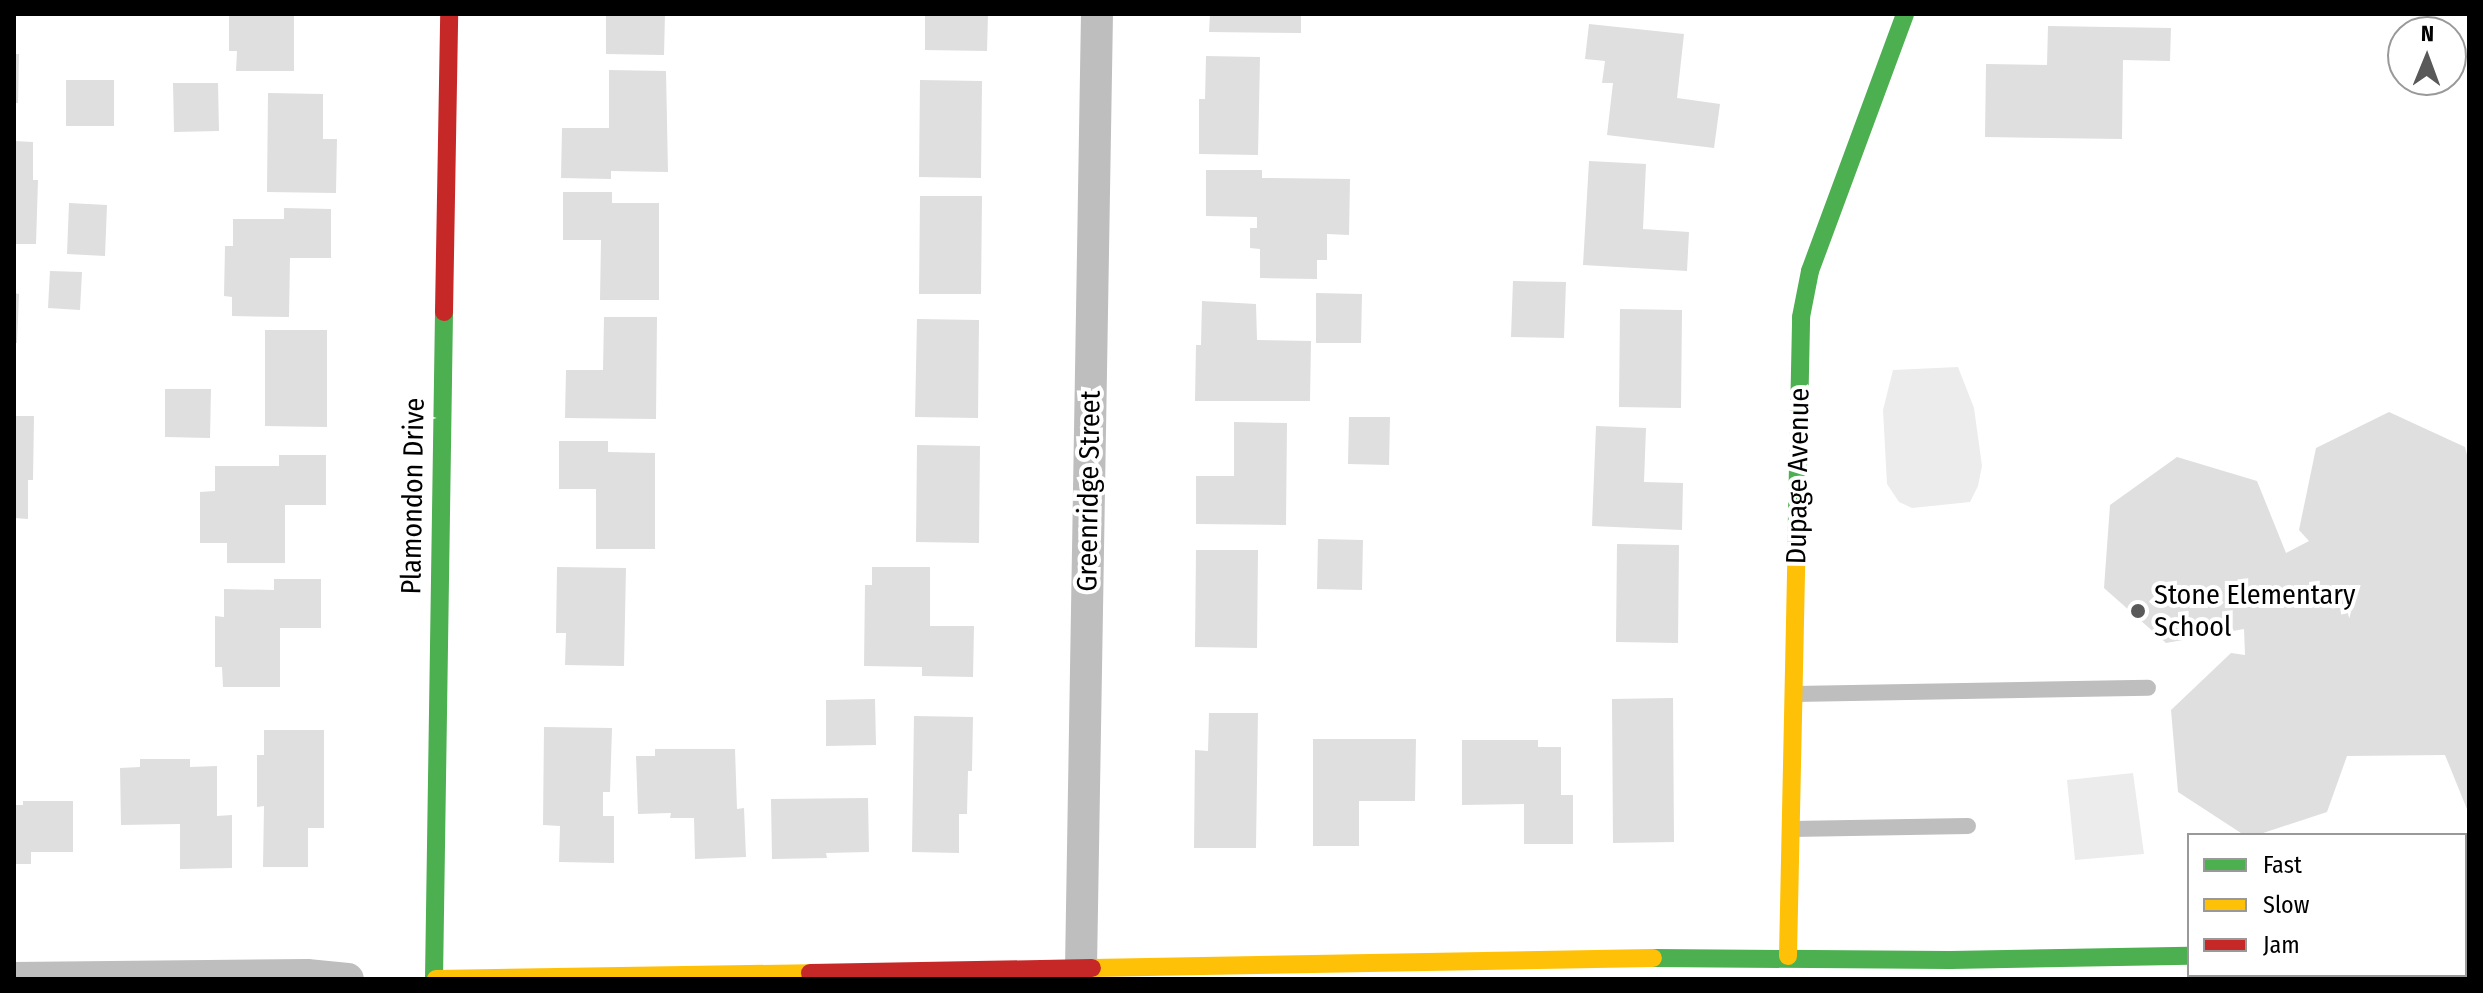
<!DOCTYPE html>
<style>
body{margin:0}
#map{position:relative;width:2483px;height:993px;overflow:hidden;background:#fff;font-family:"Fira Sans Condensed",sans-serif}
div>[style]{position:absolute}
.green>*{inset:0;background:#ececec}
.building>*{inset:0;background:#dfdfdf}
.lane>*{height:16px;margin:-8px;padding:0 8px;transform-origin:8px;border-radius:8px;background:#bebebe}
.street>*{height:32px;margin:-16px;padding:0 16px;transform-origin:16px;border-radius:16px;background:#bebebe}
.fast>*{height:18px;margin:-9px;padding:0 9px;transform-origin:9px;border-radius:9px;background:#4caf50}
.slow>*{height:18px;margin:-9px;padding:0 9px;transform-origin:9px;border-radius:9px;background:#ffc107}
.jam>*{height:18px;margin:-9px;padding:0 9px;transform-origin:9px;border-radius:9px;background:#c62828}
.dots>*{width:22px;height:22px;translate:-50% -50%;box-sizing:border-box;border:4px solid #fff;border-radius:50%}
span{translate:-50% -50%;white-space:nowrap;text-align:center;line-height:1.15;-webkit-text-stroke:8px #fff;paint-order:stroke}
.street-label{font-size:28px;color:#000}
.poi-label{font-size:28px;color:#000}
.left{translate:0 -50%;text-align:left}
.frame{position:absolute;inset:0;border:16px solid #000;pointer-events:none}
.legend{position:absolute;left:2187px;top:833px;width:280px;height:144px;box-sizing:border-box;background:#fff;border:2px solid #999;margin:0;padding:10px 14px;list-style:none;font-size:24px;color:#000}
.legend li{display:flex;align-items:center;gap:16px;height:40px}
.legend b{width:40px;border:2px solid #999}
.north{position:absolute;left:2387px;top:16px;width:80px;height:80px;box-sizing:border-box;background:#fff;border:2px solid #999;border-radius:50%;rotate:1deg;font-size:22px;font-weight:700;line-height:32px;text-align:center;color:#000}
.north::after{content:'';display:block;margin:auto;width:28px;height:36px;background:#595959;clip-path:polygon(50% 0,100% 100%,50% 72%,0 100%)}
</style>
<div id="map">
<div class="green">
<div style="clip-path:polygon(1958px 367px,1974px 408px,1982px 466px,1978px 486px,1970px 502px,1912px 508px,1899px 502px,1887px 484px,1883px 410px,1893px 370px)"></div>
<div style="clip-path:polygon(2133px 773px,2144px 854px,2075px 860px,2067px 780px)"></div>
</div>
<div class="building">
<div style="clip-path:polygon(229px 14px,294px 14px,294px 71px,236px 71px,237px 51px,229px 51px)"></div>
<div style="clip-path:polygon(606px 14px,665px 14px,664px 55px,606px 54px)"></div>
<div style="clip-path:polygon(925px 14px,988px 14px,987px 51px,925px 50px)"></div>
<div style="clip-path:polygon(1210px 14px,1301px 14px,1301px 33px,1209px 32px)"></div>
<div style="clip-path:polygon(1589px 24px,1684px 34px,1677px 98px,1720px 104px,1714px 148px,1607px 135px,1613px 83px,1602px 83px,1605px 61px,1585px 59px)"></div>
<div style="clip-path:polygon(2048px 26px,2171px 28px,2170px 61px,2123px 60px,2122px 139px,1985px 137px,1986px 64px,2047px 65px)"></div>
<div style="clip-path:polygon(14px 54px,19px 54px,18px 103px,14px 103px)"></div>
<div style="clip-path:polygon(1206px 56px,1260px 57px,1258px 155px,1199px 154px,1199px 99px,1205px 99px)"></div>
<div style="clip-path:polygon(609px 70px,666px 71px,668px 172px,611px 171px,611px 179px,561px 178px,562px 128px,609px 128px)"></div>
<div style="clip-path:polygon(66px 80px,114px 80px,114px 126px,66px 126px)"></div>
<div style="clip-path:polygon(920px 80px,982px 81px,981px 178px,919px 177px)"></div>
<div style="clip-path:polygon(173px 83px,218px 83px,219px 131px,174px 132px)"></div>
<div style="clip-path:polygon(268px 93px,323px 94px,323px 139px,337px 139px,336px 193px,267px 192px)"></div>
<div style="clip-path:polygon(14px 141px,33px 142px,33px 180px,38px 180px,36px 244px,14px 244px)"></div>
<div style="clip-path:polygon(1589px 161px,1646px 164px,1643px 229px,1689px 232px,1687px 271px,1583px 265px)"></div>
<div style="clip-path:polygon(1206px 170px,1262px 170px,1262px 178px,1350px 179px,1349px 235px,1327px 234px,1327px 260px,1317px 260px,1317px 279px,1260px 278px,1260px 249px,1250px 248px,1250px 228px,1257px 228px,1257px 217px,1206px 216px)"></div>
<div style="clip-path:polygon(563px 192px,612px 192px,612px 203px,659px 203px,659px 300px,600px 300px,601px 240px,563px 240px)"></div>
<div style="clip-path:polygon(920px 196px,982px 196px,981px 294px,919px 294px)"></div>
<div style="clip-path:polygon(69px 203px,107px 205px,105px 256px,67px 254px)"></div>
<div style="clip-path:polygon(284px 208px,331px 209px,331px 258px,290px 258px,289px 317px,232px 316px,232px 297px,224px 296px,225px 246px,233px 246px,233px 219px,284px 219px)"></div>
<div style="clip-path:polygon(50px 271px,82px 272px,80px 310px,48px 308px)"></div>
<div style="clip-path:polygon(1513px 281px,1566px 282px,1564px 338px,1511px 337px)"></div>
<div style="clip-path:polygon(14px 293px,19px 294px,17px 343px,14px 343px)"></div>
<div style="clip-path:polygon(1316px 293px,1362px 294px,1361px 343px,1316px 343px)"></div>
<div style="clip-path:polygon(1202px 301px,1256px 304px,1257px 340px,1311px 341px,1310px 401px,1195px 401px,1196px 345px,1201px 345px)"></div>
<div style="clip-path:polygon(1620px 309px,1682px 310px,1681px 408px,1619px 407px)"></div>
<div style="clip-path:polygon(604px 317px,657px 317px,656px 419px,565px 418px,566px 370px,603px 370px)"></div>
<div style="clip-path:polygon(917px 319px,979px 320px,978px 418px,915px 417px)"></div>
<div style="clip-path:polygon(265px 330px,327px 330px,327px 427px,265px 426px)"></div>
<div style="clip-path:polygon(165px 389px,211px 389px,210px 438px,165px 437px)"></div>
<div style="clip-path:polygon(2389px 412px,2465px 447px,2469px 462px,2469px 814px,2445px 755px,2347px 756px,2327px 812px,2257px 835px,2244px 835px,2178px 792px,2171px 710px,2231px 653px,2245px 655px,2244px 629px,2166px 643px,2104px 588px,2110px 505px,2177px 457px,2257px 481px,2286px 553px,2309px 541px,2299px 530px,2316px 448px)"></div>
<div style="clip-path:polygon(14px 416px,34px 416px,33px 480px,28px 480px,28px 519px,14px 518px)"></div>
<div style="clip-path:polygon(1349px 417px,1390px 417px,1389px 465px,1348px 464px)"></div>
<div style="clip-path:polygon(1234px 422px,1287px 423px,1286px 525px,1196px 524px,1196px 476px,1234px 476px)"></div>
<div style="clip-path:polygon(1596px 426px,1646px 428px,1644px 482px,1683px 483px,1682px 530px,1592px 526px)"></div>
<div style="clip-path:polygon(559px 441px,608px 441px,608px 452px,655px 453px,655px 549px,596px 549px,596px 489px,559px 489px)"></div>
<div style="clip-path:polygon(917px 445px,980px 446px,979px 543px,916px 542px)"></div>
<div style="clip-path:polygon(279px 455px,326px 455px,326px 505px,285px 505px,285px 563px,227px 563px,227px 543px,200px 543px,200px 492px,215px 491px,215px 466px,279px 466px)"></div>
<div style="clip-path:polygon(1318px 539px,1363px 540px,1362px 590px,1317px 589px)"></div>
<div style="clip-path:polygon(1617px 544px,1679px 545px,1678px 643px,1616px 642px)"></div>
<div style="clip-path:polygon(1196px 550px,1258px 550px,1257px 648px,1195px 647px)"></div>
<div style="clip-path:polygon(557px 567px,626px 568px,624px 666px,565px 665px,566px 633px,556px 633px)"></div>
<div style="clip-path:polygon(872px 567px,930px 567px,930px 626px,974px 626px,973px 677px,922px 676px,922px 667px,864px 666px,865px 585px,872px 585px)"></div>
<div style="clip-path:polygon(274px 579px,321px 579px,321px 628px,280px 628px,280px 687px,223px 687px,222px 667px,215px 667px,215px 616px,224px 617px,224px 589px,274px 590px)"></div>
<div style="clip-path:polygon(1673px 698px,1674px 842px,1613px 843px,1612px 699px)"></div>
<div style="clip-path:polygon(875px 699px,876px 745px,826px 746px,826px 700px)"></div>
<div style="clip-path:polygon(1209px 713px,1258px 713px,1256px 848px,1194px 848px,1195px 750px,1208px 751px)"></div>
<div style="clip-path:polygon(914px 716px,973px 717px,972px 771px,968px 771px,967px 814px,959px 814px,959px 853px,912px 852px)"></div>
<div style="clip-path:polygon(544px 727px,612px 728px,610px 792px,603px 792px,603px 816px,614px 816px,614px 863px,559px 862px,560px 826px,543px 825px)"></div>
<div style="clip-path:polygon(264px 730px,324px 730px,324px 828px,308px 828px,308px 867px,263px 867px,264px 806px,257px 807px,257px 755px,264px 755px)"></div>
<div style="clip-path:polygon(1313px 739px,1416px 739px,1415px 801px,1359px 801px,1359px 846px,1313px 846px)"></div>
<div style="clip-path:polygon(1462px 740px,1538px 740px,1538px 747px,1561px 747px,1561px 795px,1573px 795px,1573px 844px,1524px 844px,1524px 804px,1462px 805px)"></div>
<div style="clip-path:polygon(655px 749px,735px 749px,737px 809px,744px 808px,746px 857px,695px 859px,694px 818px,670px 818px,671px 813px,638px 814px,636px 756px,655px 756px)"></div>
<div style="clip-path:polygon(140px 759px,190px 759px,190px 767px,217px 766px,217px 816px,232px 815px,232px 868px,180px 869px,180px 824px,121px 825px,120px 768px,140px 767px)"></div>
<div style="clip-path:polygon(868px 798px,869px 852px,826px 853px,827px 858px,772px 859px,771px 799px)"></div>
<div style="clip-path:polygon(23px 801px,73px 801px,73px 852px,31px 852px,31px 864px,14px 864px,14px 805px,23px 805px)"></div>
</div>
<div class="lane">
<div style="left:1795px;top:694px;width:353px;rotate:-1deg"></div>
<div style="left:1792px;top:829px;width:176px;rotate:-1deg"></div>
</div>
<div class="street">
<div style="left:2465px;top:951px;width:4px"></div>
<div style="left:1081px;top:968px;width:954px;rotate:-89.04deg"></div>
<div style="left:14px;top:978px;width:293px;rotate:-0.6deg"></div>
<div style="left:307px;top:975px;width:41px;rotate:5.6deg"></div>
</div>
<div class="fast">
<div style="left:1796px;top:562px;width:245px;rotate:-88.8deg"></div>
<div style="left:1801px;top:317px;width:47px;rotate:-78.9deg"></div>
<div style="left:1810px;top:271px;width:274px;rotate:-69.7deg"></div>
<div style="left:1653px;top:958px;width:297px;rotate:0.4deg"></div>
<div style="left:1950px;top:960px;width:239px;rotate:-1deg"></div>
<div style="left:434px;top:979px;width:667px;rotate:-89.14deg"></div>
</div>
<div class="slow">
<div style="left:1788px;top:956px;width:394px;rotate:-88.8deg"></div>
<div style="left:1092px;top:968px;width:561px;rotate:-1.02deg"></div>
<div style="left:436px;top:979px;width:374px;rotate:-0.9deg"></div>
</div>
<div class="jam">
<div style="left:444px;top:312px;width:298px;rotate:-89deg"></div>
<div style="left:810px;top:973px;width:282px;rotate:-1deg"></div>
</div>
<div class="dots">
<div style="left:2138px;top:611px;background:#595959"></div>
</div>
<div class="street-label">
<span style="left:1798px;top:476px;rotate:-89deg">Dupage Avenue</span>
<span style="left:1089px;top:491px;rotate:-89deg">Greenridge Street</span>
<span style="left:413px;top:496px;rotate:-89deg">Plamondon Drive</span>
</div>
<div class="poi-label">
<span class="left" style="left:2154px;top:611px">Stone Elementary<br>School</span>
</div>
<div class="frame"></div>
<ul class="legend">
<li><b style="height:10px;background:#4caf50"></b>Fast</li>
<li><b style="height:10px;background:#ffc107"></b>Slow</li>
<li><b style="height:10px;background:#c62828"></b>Jam</li>
</ul>
<div class="north">N</div>
</div>
